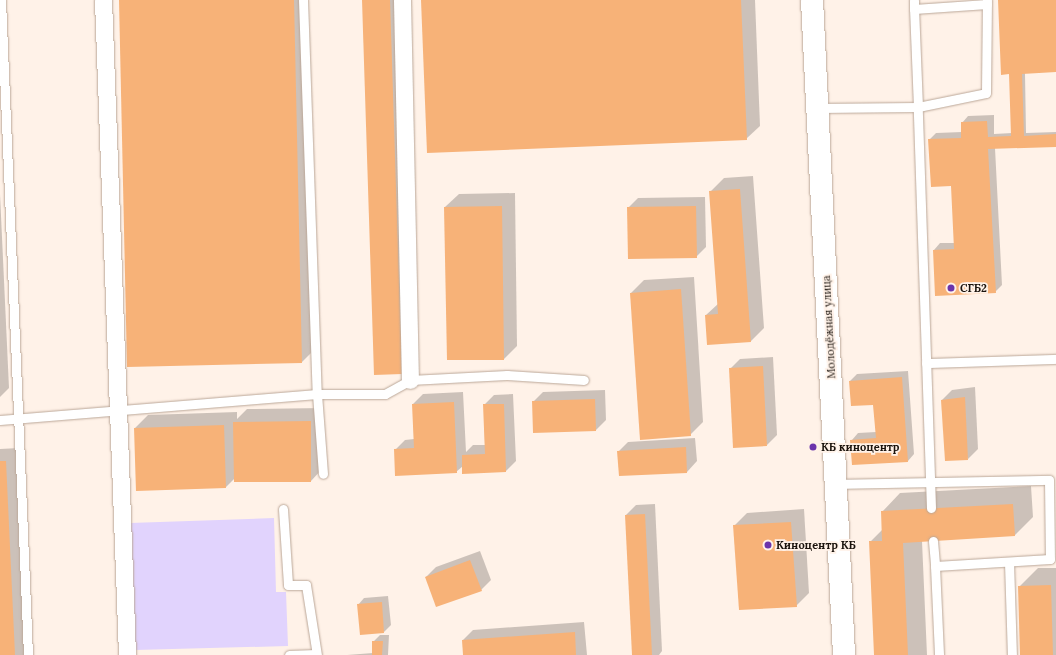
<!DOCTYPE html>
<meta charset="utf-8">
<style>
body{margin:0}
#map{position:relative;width:1056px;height:655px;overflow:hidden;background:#fff2e8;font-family:Lora,serif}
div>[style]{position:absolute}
.green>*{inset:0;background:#e1d3fd}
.shadow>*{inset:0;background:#0003}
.building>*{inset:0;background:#f7b278}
.roads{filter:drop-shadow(0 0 1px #bba798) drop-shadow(0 0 1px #bba798)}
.service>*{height:9px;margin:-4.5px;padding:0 4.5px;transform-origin:4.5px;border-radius:4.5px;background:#fff}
.minor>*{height:17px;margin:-8.5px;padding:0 8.5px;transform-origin:8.5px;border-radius:8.5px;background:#fff}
.secondary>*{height:22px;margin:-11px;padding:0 11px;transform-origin:11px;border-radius:11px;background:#fff}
.dots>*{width:11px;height:11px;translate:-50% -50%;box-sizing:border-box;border:2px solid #fff2e8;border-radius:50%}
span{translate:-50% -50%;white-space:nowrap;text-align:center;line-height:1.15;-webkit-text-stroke:3.5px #fff2e8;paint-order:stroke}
.poi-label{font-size:11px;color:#1a130d;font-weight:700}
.left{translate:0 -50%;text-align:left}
.street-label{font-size:11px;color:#1a130d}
</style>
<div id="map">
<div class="green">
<div style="clip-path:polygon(274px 518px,276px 592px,286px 592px,288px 646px,135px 650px,130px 523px)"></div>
</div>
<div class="shadow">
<div style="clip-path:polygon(120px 0,304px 0,312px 352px,302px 362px)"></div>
<div style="clip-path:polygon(363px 0,403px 0,402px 373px)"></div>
<div style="clip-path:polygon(422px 0,755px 0,760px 126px,746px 139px)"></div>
<div style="clip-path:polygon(999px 0,1056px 0,1056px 71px,1025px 73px,1026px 133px,1056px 132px,1056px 146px,995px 148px,1002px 285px,995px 292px,936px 295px,934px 250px,940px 243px,955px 243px,952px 185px,930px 139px,936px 133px,962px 132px,962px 123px,968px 116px,994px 115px,994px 134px,1012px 133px,1010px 73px)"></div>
<div style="clip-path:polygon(753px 176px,764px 328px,751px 341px,708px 344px,706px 315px,719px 303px,711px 191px,724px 178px)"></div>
<div style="clip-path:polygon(515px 193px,517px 346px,504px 359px,448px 359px,445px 207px,459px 194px)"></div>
<div style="clip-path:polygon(0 194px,9px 388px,0 397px)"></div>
<div style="clip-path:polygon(705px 197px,706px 247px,696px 257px,628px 208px,638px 198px)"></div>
<div style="clip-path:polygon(694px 277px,703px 422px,690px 435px,631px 293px,644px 280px)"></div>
<div style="clip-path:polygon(773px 357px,777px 435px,767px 445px,730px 369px,740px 359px)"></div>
<div style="clip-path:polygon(908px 371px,914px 454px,908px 461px,852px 440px,858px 433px,876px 432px,874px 404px,850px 381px,857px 374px)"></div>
<div style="clip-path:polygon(975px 387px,978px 449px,968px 459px,942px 400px,952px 390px)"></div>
<div style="clip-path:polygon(605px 390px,606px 420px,596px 430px,533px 402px,543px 392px)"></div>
<div style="clip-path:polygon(463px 392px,466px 452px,473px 445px,485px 445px,484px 405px,494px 395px,513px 394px,516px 461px,506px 471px,463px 466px,456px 472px,395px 450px,405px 440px,414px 439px,413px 404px,423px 394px)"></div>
<div style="clip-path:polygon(323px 408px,324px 467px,311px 481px,235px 478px,226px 487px,135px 428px,148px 415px,237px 412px,237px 419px,247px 409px)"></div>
<div style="clip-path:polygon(695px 438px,697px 461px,687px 472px,618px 452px,628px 442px)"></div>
<div style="clip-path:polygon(19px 448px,28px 655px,0 655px,0 449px)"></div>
<div style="clip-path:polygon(1031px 486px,1033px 517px,1015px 535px,922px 541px,927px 655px,875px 655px,870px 542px,883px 529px,882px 512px,900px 493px)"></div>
<div style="clip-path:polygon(655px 504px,662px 651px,659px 655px,633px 655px,626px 515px,636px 505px)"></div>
<div style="clip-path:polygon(804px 509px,809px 593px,796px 606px,734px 526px,747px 513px)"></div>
<div style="clip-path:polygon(480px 551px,491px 580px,481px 590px,426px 577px,436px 567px)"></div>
<div style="clip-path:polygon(1038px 568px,1056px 568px,1056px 655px,1021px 655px,1019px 587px)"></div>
<div style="clip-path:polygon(388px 596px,391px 625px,384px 632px,358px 605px,364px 598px)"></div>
<div style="clip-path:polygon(584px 622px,587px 655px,464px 655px,463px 640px,473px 630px)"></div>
<div style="clip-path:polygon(380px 635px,389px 635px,388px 655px,347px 655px,373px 653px,373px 642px)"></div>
</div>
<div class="building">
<div style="clip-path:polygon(119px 0,294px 0,302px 363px,127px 367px)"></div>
<div style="clip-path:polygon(362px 0,390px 0,402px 374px,374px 375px)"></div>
<div style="clip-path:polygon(421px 0,741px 0,747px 140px,427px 153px)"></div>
<div style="clip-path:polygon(998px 0,1056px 0,1056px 72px,1022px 74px,1024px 136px,1056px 134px,1056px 147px,988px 149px,996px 293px,935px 296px,933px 250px,954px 249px,951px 186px,931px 187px,928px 139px,961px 138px,961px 122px,987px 121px,988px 137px,1011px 136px,1009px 74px,1001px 75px)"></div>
<div style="clip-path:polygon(740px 189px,751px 342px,707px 345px,705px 315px,718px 314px,709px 191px)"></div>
<div style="clip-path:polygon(502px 206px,504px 360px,447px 360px,444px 207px)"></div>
<div style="clip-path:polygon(696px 206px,697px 258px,628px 259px,627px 207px)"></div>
<div style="clip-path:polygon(681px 289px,691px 436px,640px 440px,630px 293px)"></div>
<div style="clip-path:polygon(763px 366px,767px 446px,733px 448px,729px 368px)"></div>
<div style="clip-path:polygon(902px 377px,908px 462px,852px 465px,850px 440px,876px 438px,873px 405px,851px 406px,849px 381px)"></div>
<div style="clip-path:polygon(965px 397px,968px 460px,945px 461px,941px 400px)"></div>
<div style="clip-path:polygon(595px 399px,596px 431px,533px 433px,532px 401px)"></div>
<div style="clip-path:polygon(454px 402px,457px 473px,395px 476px,394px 449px,414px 448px,412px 404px)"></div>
<div style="clip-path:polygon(483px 404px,504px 404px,506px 472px,462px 474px,462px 455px,485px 454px)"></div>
<div style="clip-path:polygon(311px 421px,311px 482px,234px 482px,233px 422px)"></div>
<div style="clip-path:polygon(224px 425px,226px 488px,136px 491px,134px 428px)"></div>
<div style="clip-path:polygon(686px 447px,687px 473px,619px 476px,617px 451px)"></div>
<div style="clip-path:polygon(0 461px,6px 461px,15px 655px,0 655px)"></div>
<div style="clip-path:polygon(1013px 504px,1015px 536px,903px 543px,908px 655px,874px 655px,869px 541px,882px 541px,881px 511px)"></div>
<div style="clip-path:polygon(645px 514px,652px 655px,632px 655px,625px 515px)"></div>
<div style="clip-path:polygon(791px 522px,797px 607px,739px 610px,733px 525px)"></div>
<div style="clip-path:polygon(470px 560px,482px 591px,436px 607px,425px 577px)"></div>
<div style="clip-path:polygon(1051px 585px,1053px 655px,1020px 655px,1018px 586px)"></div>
<div style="clip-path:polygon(382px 602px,384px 633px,360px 635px,357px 604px)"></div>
<div style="clip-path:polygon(575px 632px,576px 655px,463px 655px,462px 640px)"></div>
<div style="clip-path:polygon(372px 641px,383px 641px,382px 655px,372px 655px)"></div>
</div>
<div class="roads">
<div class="service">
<div style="left:1px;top:0;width:656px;rotate:87.64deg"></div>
<div style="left:303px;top:0;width:394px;rotate:88deg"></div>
<div style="left:317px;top:394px;width:80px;rotate:85.7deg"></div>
<div style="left:914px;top:0;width:9px;rotate:90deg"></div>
<div style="left:914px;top:9px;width:73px;rotate:-3.9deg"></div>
<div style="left:817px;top:108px;width:101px;rotate:-0.6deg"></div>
<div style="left:918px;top:107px;width:98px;rotate:-92.3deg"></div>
<div style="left:926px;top:363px;width:130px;rotate:-1.8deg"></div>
<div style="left:0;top:420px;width:318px;rotate:-4.7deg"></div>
<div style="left:317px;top:394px;width:68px"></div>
<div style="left:385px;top:394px;width:29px;rotate:-29deg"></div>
<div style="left:410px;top:380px;width:97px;rotate:-3deg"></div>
<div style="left:507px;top:375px;width:77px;rotate:3.7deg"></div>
<div style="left:837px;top:484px;width:212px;rotate:-1.1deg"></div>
<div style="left:1049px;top:480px;width:79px;rotate:89.3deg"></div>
<div style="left:1050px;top:559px;width:115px;rotate:176.5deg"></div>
<div style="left:935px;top:566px;width:89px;rotate:87.4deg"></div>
<div style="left:931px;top:508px;width:401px;rotate:-91.9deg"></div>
<div style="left:918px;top:107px;width:69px;rotate:-11.6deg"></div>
<div style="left:986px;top:93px;width:93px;rotate:-89.4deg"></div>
<div style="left:283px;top:509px;width:76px;rotate:86.2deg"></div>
<div style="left:288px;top:585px;width:18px"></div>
<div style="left:306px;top:585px;width:71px;rotate:81.1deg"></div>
<div style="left:933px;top:541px;width:25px;rotate:85deg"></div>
<div style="left:1009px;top:562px;width:93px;rotate:88.2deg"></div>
<div style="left:289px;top:655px;width:27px;rotate:-2deg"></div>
</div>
<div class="minor">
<div style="left:103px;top:0;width:655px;rotate:87.9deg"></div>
<div style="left:402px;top:0;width:380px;rotate:88.8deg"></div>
</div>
<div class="secondary">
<div style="left:812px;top:0;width:656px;rotate:87.2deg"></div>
</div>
</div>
<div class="dots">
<div style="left:951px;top:288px;background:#6b34ab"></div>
<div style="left:813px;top:447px;background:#6b34ab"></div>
<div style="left:768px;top:545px;background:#6b34ab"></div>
</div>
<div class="poi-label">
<span class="left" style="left:960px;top:288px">СГБ2</span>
<span class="left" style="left:821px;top:447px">КБ киноцентр</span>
<span class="left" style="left:776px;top:545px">Киноцентр КБ</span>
</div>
<div class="street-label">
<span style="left:829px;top:327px;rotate:-93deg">Молодёжная улица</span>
</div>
</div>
